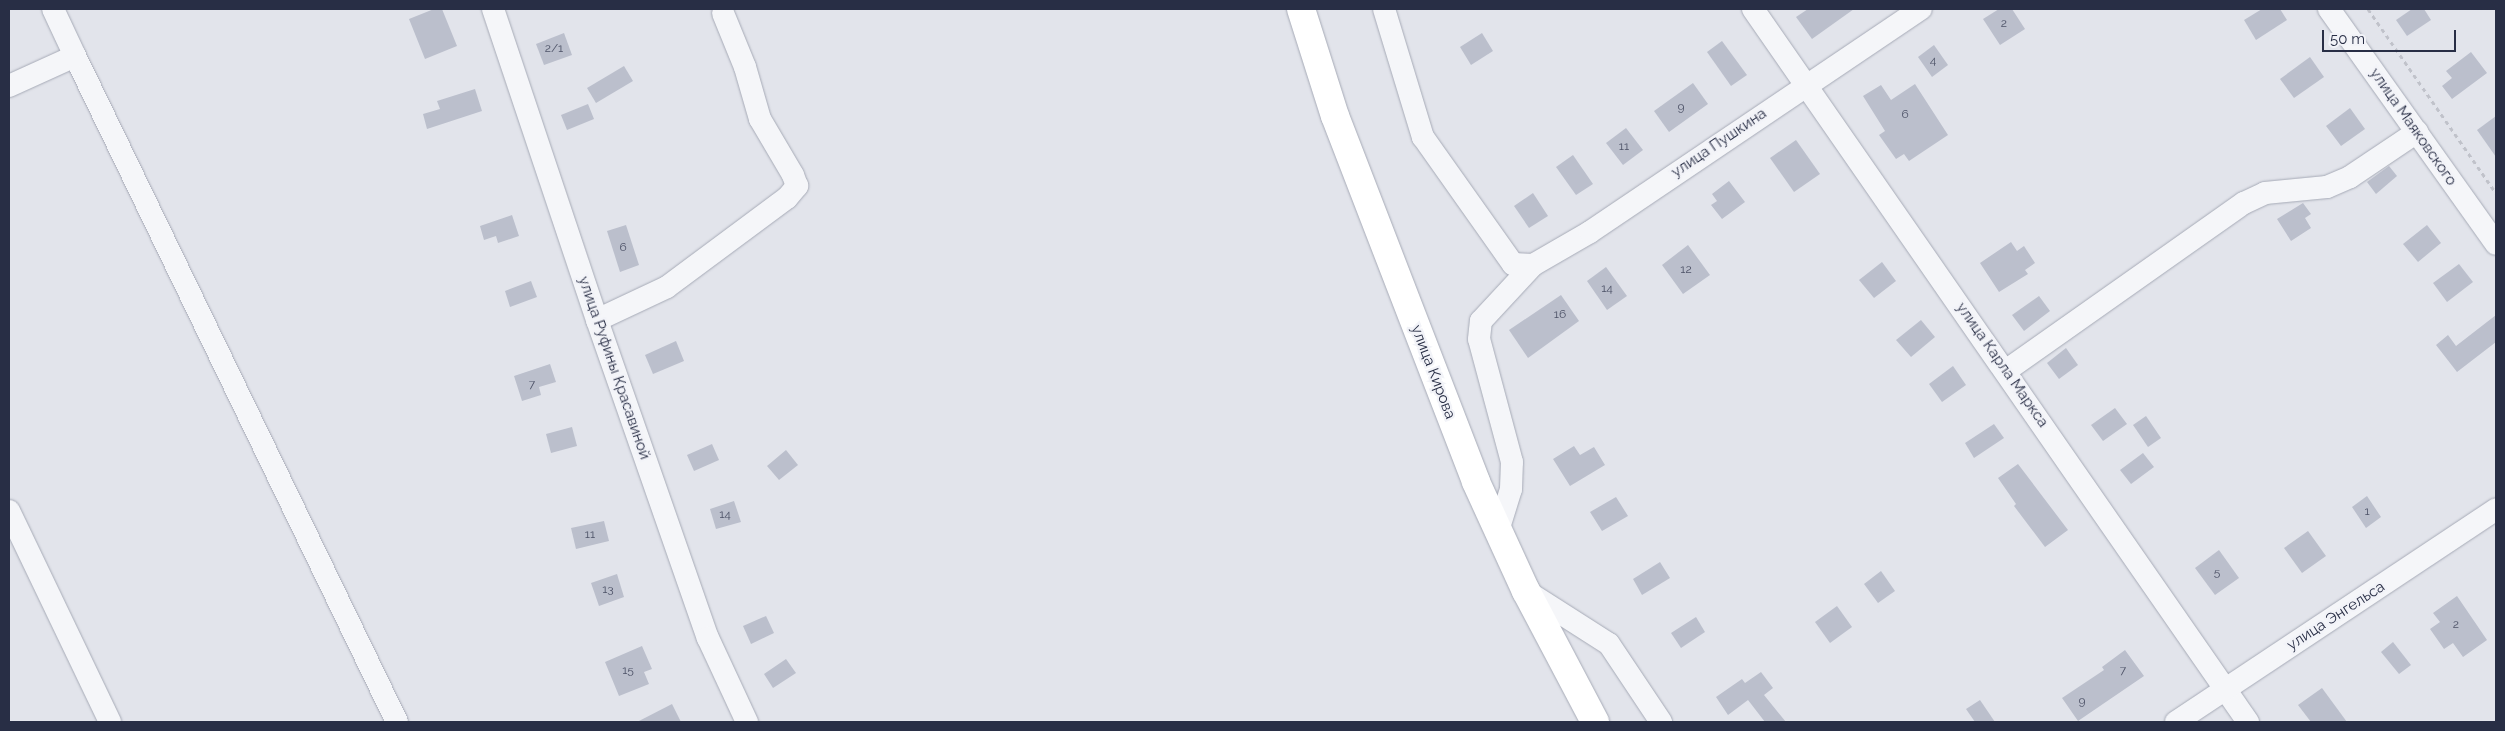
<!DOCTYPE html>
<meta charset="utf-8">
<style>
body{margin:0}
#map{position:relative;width:2505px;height:731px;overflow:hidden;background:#e2e4eb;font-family:Raleway,sans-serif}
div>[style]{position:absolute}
.building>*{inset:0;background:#bbbfcc}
.path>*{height:3px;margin-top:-1.5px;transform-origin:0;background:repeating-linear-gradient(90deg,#c0c2ca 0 4px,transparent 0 8px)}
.roads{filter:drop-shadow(0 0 1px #a6aab6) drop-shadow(0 0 1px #a6aab6)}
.minor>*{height:22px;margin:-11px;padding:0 11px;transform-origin:11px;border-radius:11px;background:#f5f6f9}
.major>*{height:28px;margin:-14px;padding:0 14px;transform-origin:14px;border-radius:14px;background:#fff}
span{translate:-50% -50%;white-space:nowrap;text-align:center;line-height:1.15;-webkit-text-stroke:4.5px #f2f3f8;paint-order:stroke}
.number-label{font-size:12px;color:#4d5267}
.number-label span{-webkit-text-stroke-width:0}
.street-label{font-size:15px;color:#282e45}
.frame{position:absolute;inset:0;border:10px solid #282e45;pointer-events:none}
.scale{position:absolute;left:2322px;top:30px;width:134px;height:22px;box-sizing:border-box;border:2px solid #282e45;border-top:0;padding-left:6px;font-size:15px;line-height:18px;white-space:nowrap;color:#282e45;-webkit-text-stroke:4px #f2f3f8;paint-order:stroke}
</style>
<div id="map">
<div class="building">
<div style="clip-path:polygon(434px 9px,442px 9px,457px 46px,425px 59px,409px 19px)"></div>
<div style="clip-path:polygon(1808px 9px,1854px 9px,1812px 39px,1796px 17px)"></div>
<div style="clip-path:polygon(1999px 9px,2012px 9px,2025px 29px,2000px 45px,1983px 19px)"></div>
<div style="clip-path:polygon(2262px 9px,2280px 9px,2287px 20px,2256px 40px,2244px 20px)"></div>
<div style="clip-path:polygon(2412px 9px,2424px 9px,2431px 20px,2407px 36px,2396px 20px)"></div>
<div style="clip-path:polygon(564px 33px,572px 55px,544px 65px,536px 44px)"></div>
<div style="clip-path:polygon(1482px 33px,1493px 51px,1471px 65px,1460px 47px)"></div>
<div style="clip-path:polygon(1722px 41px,1747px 75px,1731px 86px,1707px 52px)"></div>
<div style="clip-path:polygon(1934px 45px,1948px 65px,1932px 77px,1918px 57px)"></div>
<div style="clip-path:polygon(2471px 52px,2487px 73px,2452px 99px,2442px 86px,2452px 78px,2446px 71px)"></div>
<div style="clip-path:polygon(2310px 57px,2324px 77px,2294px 98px,2280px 79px)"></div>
<div style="clip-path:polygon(624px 66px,633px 81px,596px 103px,587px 88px)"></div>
<div style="clip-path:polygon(1693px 83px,1708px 104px,1669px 132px,1654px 111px)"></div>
<div style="clip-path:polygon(1915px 84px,1948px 135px,1909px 161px,1904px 154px,1896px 159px,1879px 135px,1885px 131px,1863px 96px,1881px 85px,1891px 100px)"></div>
<div style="clip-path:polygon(475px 89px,482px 111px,427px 129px,423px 114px,440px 109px,437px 101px)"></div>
<div style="clip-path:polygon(588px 104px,594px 119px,567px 130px,561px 115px)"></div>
<div style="clip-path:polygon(2350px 108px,2365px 129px,2341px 146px,2326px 126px)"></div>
<div style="clip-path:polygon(2496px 116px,2496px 157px,2477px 130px)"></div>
<div style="clip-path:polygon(1626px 128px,1643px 150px,1623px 165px,1606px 143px)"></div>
<div style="clip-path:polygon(1796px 140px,1820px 174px,1794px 192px,1770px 158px)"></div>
<div style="clip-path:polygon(1573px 155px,1593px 184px,1576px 195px,1556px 167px)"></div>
<div style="clip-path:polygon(2389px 166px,2397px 176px,2376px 194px,2367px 182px)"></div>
<div style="clip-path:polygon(1729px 181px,1745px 202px,1722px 219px,1711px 205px,1717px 201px,1712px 194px)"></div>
<div style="clip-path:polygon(1533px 193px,1548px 216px,1529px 228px,1514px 206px)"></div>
<div style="clip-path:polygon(2303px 203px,2311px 214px,2305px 218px,2311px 228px,2291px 241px,2277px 219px)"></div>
<div style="clip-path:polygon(512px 215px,519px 236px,498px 243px,496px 236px,484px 240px,480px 226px)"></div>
<div style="clip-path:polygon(626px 225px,639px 265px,620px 272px,607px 231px)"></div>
<div style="clip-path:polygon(2427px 225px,2441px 243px,2418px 262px,2403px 244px)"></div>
<div style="clip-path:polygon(2011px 242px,2017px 251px,2024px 246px,2035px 263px,2025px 270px,2028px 274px,1999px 292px,1980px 263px)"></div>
<div style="clip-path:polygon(1688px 245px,1710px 275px,1683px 294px,1662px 265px)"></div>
<div style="clip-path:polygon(1882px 262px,1896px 281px,1874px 298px,1859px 280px)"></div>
<div style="clip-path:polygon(2459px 264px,2473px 282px,2447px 302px,2433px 283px)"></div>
<div style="clip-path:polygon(1606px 267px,1627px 296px,1607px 310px,1587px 281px)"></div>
<div style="clip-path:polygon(531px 281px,537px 297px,510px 307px,505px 291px)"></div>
<div style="clip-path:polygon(1561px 295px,1579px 321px,1528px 358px,1509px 330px)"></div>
<div style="clip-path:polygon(2039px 296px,2050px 311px,2024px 331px,2012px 315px)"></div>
<div style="clip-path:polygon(2496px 315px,2496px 342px,2457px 372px,2436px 345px,2448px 335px,2456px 346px)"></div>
<div style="clip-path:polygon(1921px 320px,1935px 337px,1911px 357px,1896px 340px)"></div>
<div style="clip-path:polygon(676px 341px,684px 361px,653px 374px,645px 355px)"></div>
<div style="clip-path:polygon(2066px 348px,2078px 365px,2059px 379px,2047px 363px)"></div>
<div style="clip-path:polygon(550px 364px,556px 382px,539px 387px,541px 395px,522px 401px,514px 376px)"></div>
<div style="clip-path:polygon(1953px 366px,1966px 385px,1942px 402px,1929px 384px)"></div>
<div style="clip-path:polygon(2115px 408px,2127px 424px,2103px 441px,2091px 425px)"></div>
<div style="clip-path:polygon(2146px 416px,2161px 438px,2148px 447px,2133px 425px)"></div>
<div style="clip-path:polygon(1994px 424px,2004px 438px,1974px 458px,1965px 443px)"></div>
<div style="clip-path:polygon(572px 427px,577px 446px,551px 453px,546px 434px)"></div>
<div style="clip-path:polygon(712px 444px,719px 460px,694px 471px,687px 455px)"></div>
<div style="clip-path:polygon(1574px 446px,1580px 455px,1594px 447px,1605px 465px,1570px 486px,1553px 459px)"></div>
<div style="clip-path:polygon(786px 450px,798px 465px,779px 480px,767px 466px)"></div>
<div style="clip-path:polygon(2143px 453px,2154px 467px,2131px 484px,2120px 470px)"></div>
<div style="clip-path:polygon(2018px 464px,2068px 530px,2045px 547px,2014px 506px,2016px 504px,1998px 478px)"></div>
<div style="clip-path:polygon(2367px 496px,2381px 517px,2366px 528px,2352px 507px)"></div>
<div style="clip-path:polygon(1616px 497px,1628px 516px,1602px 531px,1590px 512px)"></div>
<div style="clip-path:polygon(734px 501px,741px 522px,716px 529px,710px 509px)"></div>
<div style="clip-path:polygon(604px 521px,609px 541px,576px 549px,571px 528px)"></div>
<div style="clip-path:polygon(2308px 531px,2326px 556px,2302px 573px,2284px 548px)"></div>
<div style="clip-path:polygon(2219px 550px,2239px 578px,2215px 595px,2195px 568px)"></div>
<div style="clip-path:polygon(1660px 562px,1670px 578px,1642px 595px,1633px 579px)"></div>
<div style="clip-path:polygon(1881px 571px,1895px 591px,1878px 603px,1864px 584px)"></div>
<div style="clip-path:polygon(617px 574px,624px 597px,599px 606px,591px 583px)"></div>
<div style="clip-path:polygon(2457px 596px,2487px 640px,2463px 657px,2453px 643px,2444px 649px,2430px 629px,2440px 622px,2433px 613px)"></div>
<div style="clip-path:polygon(1837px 606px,1852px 627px,1830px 643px,1815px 622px)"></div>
<div style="clip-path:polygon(766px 616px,774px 633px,751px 644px,743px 626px)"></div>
<div style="clip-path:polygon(1696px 617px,1705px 632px,1681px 648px,1671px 633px)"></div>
<div style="clip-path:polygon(2393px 642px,2411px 665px,2399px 674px,2381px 652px)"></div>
<div style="clip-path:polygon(642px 646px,652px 669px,644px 672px,649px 684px,619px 696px,605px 662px)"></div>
<div style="clip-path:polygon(2125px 650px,2144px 676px,2078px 721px,2062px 698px,2104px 670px,2102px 667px)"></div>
<div style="clip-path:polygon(786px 659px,796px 673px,773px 688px,764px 674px)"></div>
<div style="clip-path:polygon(1761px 672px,1773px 688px,1764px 695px,1786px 722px,1765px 722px,1748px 700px,1728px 715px,1716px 697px,1742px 679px,1745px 683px)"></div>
<div style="clip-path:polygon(2322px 688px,2347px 722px,2311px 722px,2298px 705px)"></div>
<div style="clip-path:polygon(1980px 700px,1995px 722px,1975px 722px,1966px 709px)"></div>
<div style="clip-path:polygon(672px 704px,681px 722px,637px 722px)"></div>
</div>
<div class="path">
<div style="left:2368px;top:9px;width:224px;rotate:55.2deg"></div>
</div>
<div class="roads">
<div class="minor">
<div style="left:493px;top:9px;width:328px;rotate:71.5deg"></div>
<div style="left:597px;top:320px;width:337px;rotate:70.8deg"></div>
<div style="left:708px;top:638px;width:93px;rotate:65.1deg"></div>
<div style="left:1384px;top:9px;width:134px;rotate:73.1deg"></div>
<div style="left:1423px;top:137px;width:156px;rotate:54.7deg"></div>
<div style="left:1513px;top:264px;width:20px;rotate:3deg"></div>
<div style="left:1533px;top:265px;width:66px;rotate:-30.1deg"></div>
<div style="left:1590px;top:232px;width:399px;rotate:-34deg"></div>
<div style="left:1753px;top:9px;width:868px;rotate:55.23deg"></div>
<div style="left:2329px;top:9px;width:288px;rotate:54.6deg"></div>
<div style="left:75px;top:56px;width:740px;rotate:64.2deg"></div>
<div style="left:9px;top:86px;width:72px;rotate:-24.4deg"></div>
<div style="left:75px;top:56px;width:52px;rotate:-115.1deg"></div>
<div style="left:597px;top:320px;width:77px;rotate:-25.2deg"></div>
<div style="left:667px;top:287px;width:149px;rotate:-36.6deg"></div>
<div style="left:787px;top:198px;width:16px;rotate:-50deg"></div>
<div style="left:797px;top:186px;width:12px;rotate:-110deg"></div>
<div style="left:793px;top:175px;width:65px;rotate:-120.5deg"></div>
<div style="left:760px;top:119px;width:54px;rotate:-106.1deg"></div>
<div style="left:745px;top:67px;width:58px;rotate:-112.2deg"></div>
<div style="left:2007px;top:370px;width:290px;rotate:-35.2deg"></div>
<div style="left:2244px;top:203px;width:23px;rotate:-25deg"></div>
<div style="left:2265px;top:193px;width:62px;rotate:-5.5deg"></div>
<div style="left:2327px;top:187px;width:25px;rotate:-23deg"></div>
<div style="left:2350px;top:177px;width:81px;rotate:-33.9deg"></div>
<div style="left:9px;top:511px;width:234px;rotate:64.4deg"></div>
<div style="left:1498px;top:531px;width:44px;rotate:-72.8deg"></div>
<div style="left:1511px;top:489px;width:27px;rotate:-88deg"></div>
<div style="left:1512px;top:462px;width:127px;rotate:-105deg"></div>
<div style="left:1479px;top:339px;width:18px;rotate:-84deg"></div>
<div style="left:1481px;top:321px;width:76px;rotate:-47.1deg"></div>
<div style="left:1526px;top:591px;width:98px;rotate:32.6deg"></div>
<div style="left:1609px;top:644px;width:94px;rotate:56.3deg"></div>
<div style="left:2176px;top:722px;width:384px;rotate:-33.6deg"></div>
</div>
<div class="major">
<div style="left:1301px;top:9px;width:112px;rotate:72.4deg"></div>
<div style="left:1335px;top:116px;width:392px;rotate:68.9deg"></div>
<div style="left:1476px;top:482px;width:120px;rotate:65.4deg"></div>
<div style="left:1526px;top:591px;width:148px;rotate:62.2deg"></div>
</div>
</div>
<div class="number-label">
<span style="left:2004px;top:24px">2</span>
<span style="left:554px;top:49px">2/1</span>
<span style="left:1933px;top:61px">4</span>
<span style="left:1681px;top:108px">9</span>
<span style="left:1905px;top:115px">6</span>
<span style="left:1624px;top:147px">11</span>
<span style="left:623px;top:248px">6</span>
<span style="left:1686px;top:270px">12</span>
<span style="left:1607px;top:289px">14</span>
<span style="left:1560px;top:315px">16</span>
<span style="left:532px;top:385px">7</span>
<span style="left:2367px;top:512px">1</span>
<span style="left:725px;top:515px">14</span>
<span style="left:590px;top:535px">11</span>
<span style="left:2217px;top:573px">5</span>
<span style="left:608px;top:590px">13</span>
<span style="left:2456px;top:625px">2</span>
<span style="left:628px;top:671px">15</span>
<span style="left:2123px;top:671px">7</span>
<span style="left:2082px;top:702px">9</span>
</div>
<div class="street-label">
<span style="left:2413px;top:127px;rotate:55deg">улица Маяковского</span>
<span style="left:1719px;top:143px;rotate:-34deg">улица Пушкина</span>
<span style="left:2002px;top:365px;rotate:55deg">улица Карла Маркса</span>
<span style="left:614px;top:368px;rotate:71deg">улица Руфины Красавиной</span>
<span style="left:1433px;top:372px;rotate:69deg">улица Кирова</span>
<span style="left:2336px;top:616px;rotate:-33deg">улица Энгельса</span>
</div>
<div class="frame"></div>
<div class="scale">50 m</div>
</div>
